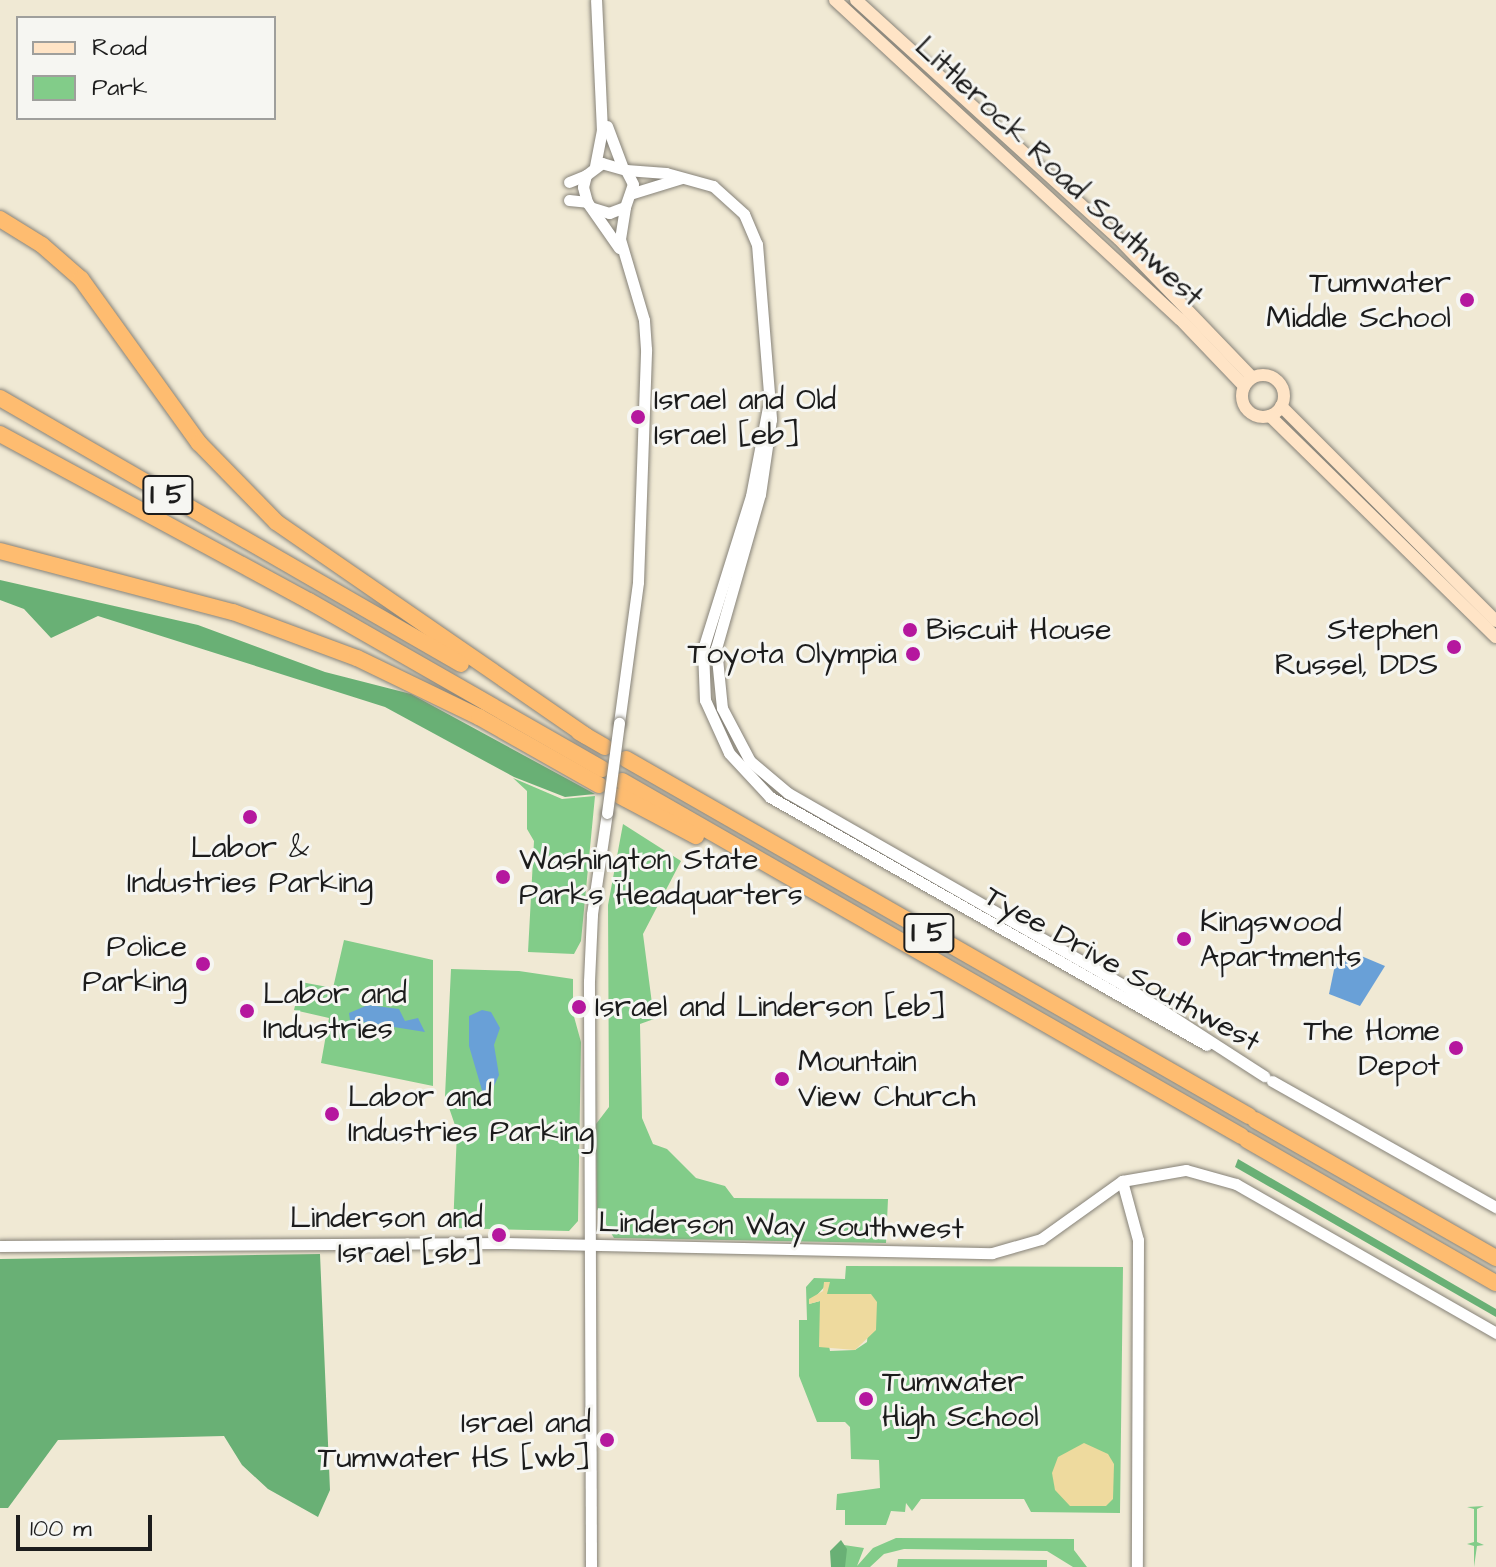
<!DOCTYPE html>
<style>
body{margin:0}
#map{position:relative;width:1496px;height:1567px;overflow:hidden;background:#f0e9d4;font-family:"Architects Daughter",sans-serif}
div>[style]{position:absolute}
.green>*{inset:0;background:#82cc89}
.forest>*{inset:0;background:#69b075}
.sand>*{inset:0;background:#eeda9e}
.water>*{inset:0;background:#69a0d7}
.roads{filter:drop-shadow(0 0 2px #868278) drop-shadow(0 0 2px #868278)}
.tertiary>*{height:11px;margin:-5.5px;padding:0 5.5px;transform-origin:5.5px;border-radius:5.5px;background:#fff}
.secondary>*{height:12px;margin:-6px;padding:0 6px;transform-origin:6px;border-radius:6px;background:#ffe4c6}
.secondary>.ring{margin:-6px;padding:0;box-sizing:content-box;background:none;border:12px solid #ffe4c6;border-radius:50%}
.motorway>*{height:16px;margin:-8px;padding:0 8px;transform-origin:8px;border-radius:8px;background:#febc70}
.bridges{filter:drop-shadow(0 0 2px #868278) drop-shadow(0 0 2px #868278)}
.tertiary-bridge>*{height:11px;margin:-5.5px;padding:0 5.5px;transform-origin:5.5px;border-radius:5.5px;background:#fff}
.dots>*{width:22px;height:22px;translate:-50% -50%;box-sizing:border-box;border:4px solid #f6f6f2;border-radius:50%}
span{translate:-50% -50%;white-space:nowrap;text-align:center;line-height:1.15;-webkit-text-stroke:6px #f6f6f2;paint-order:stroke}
.shield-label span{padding:2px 6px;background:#f6f6f2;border:2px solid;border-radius:6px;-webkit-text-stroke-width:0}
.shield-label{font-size:28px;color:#1c1c1c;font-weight:700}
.street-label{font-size:30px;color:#1c1c1c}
.poi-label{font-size:30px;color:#1c1c1c}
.right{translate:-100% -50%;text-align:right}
.left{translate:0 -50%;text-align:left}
.legend{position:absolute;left:16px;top:16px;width:260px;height:104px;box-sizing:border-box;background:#f6f6f2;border:2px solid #9f9f9c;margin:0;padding:10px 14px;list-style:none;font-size:24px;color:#1c1c1c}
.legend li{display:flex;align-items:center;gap:16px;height:40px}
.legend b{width:40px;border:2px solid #9f9f9c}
.scale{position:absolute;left:16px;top:1515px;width:136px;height:36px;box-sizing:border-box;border:4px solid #1c1c1c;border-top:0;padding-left:10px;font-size:24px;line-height:28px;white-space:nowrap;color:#1c1c1c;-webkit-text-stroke:6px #f6f6f2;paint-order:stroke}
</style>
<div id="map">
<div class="green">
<div style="clip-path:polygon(513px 778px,562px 799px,595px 796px,581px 941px,574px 954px,528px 952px,534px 841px,527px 829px,527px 791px)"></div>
<div style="clip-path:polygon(623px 824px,681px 861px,643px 934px,654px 1019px,640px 1024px,642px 1118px,653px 1144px,667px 1149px,696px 1178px,725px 1186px,734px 1198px,888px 1199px,886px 1243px,614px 1238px,597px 1209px,596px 1124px,609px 1107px,608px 905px)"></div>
<div style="clip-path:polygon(344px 940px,433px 960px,433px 1086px,321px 1063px,329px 1018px,294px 1010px,301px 982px,333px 988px)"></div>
<div style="clip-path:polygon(451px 969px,519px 971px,573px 979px,573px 1013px,581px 1042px,578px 1221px,569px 1231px,453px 1228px,457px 1131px,445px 1096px)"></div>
<div style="clip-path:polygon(evenodd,846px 1266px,1123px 1267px,1120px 1513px,1031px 1512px,1024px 1499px,921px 1499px,912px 1511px,906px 1503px,905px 1512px,891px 1511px,886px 1525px,845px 1525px,845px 1510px,836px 1510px,837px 1494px,880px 1488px,879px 1460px,851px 1459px,850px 1427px,845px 1422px,817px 1422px,799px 1376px,799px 1320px,807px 1320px,806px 1287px,814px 1278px,845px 1279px,846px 1266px,826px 1285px,827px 1295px,871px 1294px,867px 1342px,855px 1350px,830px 1351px,820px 1301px,809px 1304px,826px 1285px)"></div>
<div style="clip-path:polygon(1484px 1506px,1477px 1509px,1477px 1542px,1484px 1545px,1477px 1546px,1474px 1567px,1474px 1546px,1467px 1544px,1474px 1542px,1474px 1509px,1467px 1507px)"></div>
<div style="clip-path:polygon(896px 1538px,1074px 1539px,1074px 1550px,1087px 1567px,1073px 1567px,1047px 1551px,904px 1549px,884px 1554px,870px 1567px,845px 1567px,844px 1545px,864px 1548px,857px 1566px,873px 1548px)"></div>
<div style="clip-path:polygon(898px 1559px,1047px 1560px,1047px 1567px,897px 1567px)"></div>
</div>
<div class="forest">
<div style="clip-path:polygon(0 580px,198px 625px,325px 672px,411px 694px,595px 794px,565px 797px,514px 777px,385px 707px,98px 616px,51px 638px,24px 609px,0 600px)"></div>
<div style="clip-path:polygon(1238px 1159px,1496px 1309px,1496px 1317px,1235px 1167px)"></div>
<div style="clip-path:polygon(320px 1254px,330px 1490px,318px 1517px,268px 1489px,242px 1465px,224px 1436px,58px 1440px,8px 1508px,0 1508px,0 1259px)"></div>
<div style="clip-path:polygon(841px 1540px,847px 1549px,845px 1567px,831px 1567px,830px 1551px)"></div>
</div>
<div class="sand">
<div style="clip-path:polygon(824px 1282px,830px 1282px,827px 1294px,871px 1294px,877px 1302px,876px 1330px,855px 1350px,819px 1347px,820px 1301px,809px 1304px,809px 1299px,823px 1291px)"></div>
<div style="clip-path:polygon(1084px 1443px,1108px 1454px,1114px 1464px,1113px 1499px,1106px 1506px,1070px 1506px,1055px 1490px,1052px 1473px,1058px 1457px)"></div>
</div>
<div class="water">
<div style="clip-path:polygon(1347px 950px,1385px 966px,1360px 1006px,1329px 994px,1335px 965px)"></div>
<div style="clip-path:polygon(368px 1005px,399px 1009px,405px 1021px,418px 1018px,425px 1032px,350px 1020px,349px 1013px)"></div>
<div style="clip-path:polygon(482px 1010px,491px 1012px,500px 1028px,494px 1045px,499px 1075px,486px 1104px,469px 1046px,469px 1016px)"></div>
</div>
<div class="roads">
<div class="tertiary">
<div style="left:607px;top:126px;width:43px;rotate:69.4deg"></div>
<div style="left:595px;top:166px;width:36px;rotate:-79deg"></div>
<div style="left:602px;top:131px;width:131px;rotate:-92.6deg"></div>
<div style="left:626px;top:170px;width:40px;rotate:4.3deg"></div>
<div style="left:666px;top:173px;width:49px;rotate:15.5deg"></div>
<div style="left:713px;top:186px;width:42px;rotate:42.1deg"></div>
<div style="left:744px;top:214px;width:33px;rotate:67deg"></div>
<div style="left:757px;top:244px;width:176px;rotate:85.4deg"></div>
<div style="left:771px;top:419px;width:76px;rotate:98.3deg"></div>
<div style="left:760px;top:494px;width:160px;rotate:105.9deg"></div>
<div style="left:716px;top:648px;width:60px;rotate:84.3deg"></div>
<div style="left:722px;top:708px;width:60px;rotate:62.2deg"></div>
<div style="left:750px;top:761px;width:50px;rotate:40.1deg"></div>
<div style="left:788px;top:793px;width:388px;rotate:29.8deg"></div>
<div style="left:1125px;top:986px;width:166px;rotate:32.9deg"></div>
<div style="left:569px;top:182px;width:18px;rotate:-22deg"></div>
<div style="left:633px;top:193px;width:51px;rotate:-17deg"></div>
<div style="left:569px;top:200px;width:18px;rotate:6deg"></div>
<div style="left:593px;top:208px;width:17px;rotate:17deg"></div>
<div style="left:609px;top:213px;width:17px;rotate:-21deg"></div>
<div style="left:625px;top:207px;width:24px;rotate:-71deg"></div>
<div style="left:633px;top:184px;width:16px;rotate:-117deg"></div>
<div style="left:626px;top:170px;width:25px;rotate:-164deg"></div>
<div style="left:602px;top:163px;width:20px;rotate:143deg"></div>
<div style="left:586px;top:175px;width:12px;rotate:104deg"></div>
<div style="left:583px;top:187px;width:16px;rotate:75deg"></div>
<div style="left:587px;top:202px;width:56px;rotate:55.2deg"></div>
<div style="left:768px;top:407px;width:91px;rotate:100.8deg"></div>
<div style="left:751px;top:496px;width:160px;rotate:107.4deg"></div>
<div style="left:703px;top:649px;width:51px;rotate:87.8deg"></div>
<div style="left:705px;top:700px;width:58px;rotate:65.6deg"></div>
<div style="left:729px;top:753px;width:60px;rotate:47deg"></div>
<div style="left:770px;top:797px;width:502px;rotate:29.58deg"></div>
<div style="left:619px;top:723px;width:142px;rotate:-82.3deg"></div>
<div style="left:638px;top:582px;width:233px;rotate:-88deg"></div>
<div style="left:646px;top:349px;width:29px;rotate:-94deg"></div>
<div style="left:644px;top:320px;width:84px;rotate:-106.5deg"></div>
<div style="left:620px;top:239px;width:32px;rotate:-81deg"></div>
<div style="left:1272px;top:1081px;width:257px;rotate:29.4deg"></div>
<div style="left:1122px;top:1181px;width:61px;rotate:74.8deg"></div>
<div style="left:1138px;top:1240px;width:327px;rotate:90.2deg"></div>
<div style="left:0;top:1246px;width:505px;rotate:-0.34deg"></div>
<div style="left:505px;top:1243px;width:487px;rotate:1.2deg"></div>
<div style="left:992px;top:1253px;width:51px;rotate:-15.9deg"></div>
<div style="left:1041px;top:1239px;width:100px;rotate:-35.6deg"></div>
<div style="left:1122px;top:1181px;width:65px;rotate:-9.8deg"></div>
<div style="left:1186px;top:1170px;width:52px;rotate:15.6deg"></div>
<div style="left:1236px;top:1184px;width:300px;rotate:29.8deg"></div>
<div style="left:591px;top:1567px;width:586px;rotate:-90.2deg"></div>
<div style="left:589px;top:981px;width:67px;rotate:-87.4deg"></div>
<div style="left:592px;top:914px;width:102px;rotate:-81.6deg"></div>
</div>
<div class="secondary">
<div style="left:835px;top:0;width:470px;rotate:42.8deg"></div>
<div style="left:1180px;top:319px;width:93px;rotate:46.3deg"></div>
<div style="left:856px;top:0;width:355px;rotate:42.3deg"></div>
<div style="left:1119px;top:239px;width:192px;rotate:46.1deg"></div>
<div class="ring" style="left:1242px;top:375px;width:30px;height:30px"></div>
<div style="left:1281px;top:406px;width:304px;rotate:45deg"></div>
<div style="left:1270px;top:416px;width:316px;rotate:44.4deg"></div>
</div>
<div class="motorway">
<div style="left:0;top:219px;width:49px;rotate:31.8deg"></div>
<div style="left:42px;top:245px;width:52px;rotate:41.1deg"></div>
<div style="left:81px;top:279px;width:202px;rotate:54.3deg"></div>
<div style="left:199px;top:443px;width:110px;rotate:45.7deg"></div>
<div style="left:276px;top:522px;width:377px;rotate:34.6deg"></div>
<div style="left:0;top:398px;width:532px;rotate:29.99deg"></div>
<div style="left:0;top:434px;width:351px;rotate:28.4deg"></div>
<div style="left:309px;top:601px;width:338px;rotate:29.8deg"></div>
<div style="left:0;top:551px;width:241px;rotate:14.7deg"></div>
<div style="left:233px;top:612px;width:132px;rotate:20.4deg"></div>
<div style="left:357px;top:658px;width:136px;rotate:25.8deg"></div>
<div style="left:479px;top:717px;width:138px;rotate:29.5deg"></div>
<div style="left:579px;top:732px;width:30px;rotate:30deg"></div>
<div style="left:626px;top:759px;width:718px;rotate:29.81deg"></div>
<div style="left:622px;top:781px;width:714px;rotate:29.83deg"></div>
<div style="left:620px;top:796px;width:86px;rotate:27.8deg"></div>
<div style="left:1255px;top:1120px;width:278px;rotate:29.8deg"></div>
<div style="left:1247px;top:1140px;width:287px;rotate:29.9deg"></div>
</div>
</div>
<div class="bridges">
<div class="tertiary-bridge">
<div style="left:607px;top:813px;width:91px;rotate:-82.4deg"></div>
</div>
</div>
<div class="dots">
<div style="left:1467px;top:300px;background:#b5179e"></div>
<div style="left:638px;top:417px;background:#b5179e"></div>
<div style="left:910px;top:630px;background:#b5179e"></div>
<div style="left:1454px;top:647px;background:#b5179e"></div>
<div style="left:913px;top:654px;background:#b5179e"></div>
<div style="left:250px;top:817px;background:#b5179e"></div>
<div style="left:503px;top:877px;background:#b5179e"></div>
<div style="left:1184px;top:939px;background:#b5179e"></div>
<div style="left:203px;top:964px;background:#b5179e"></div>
<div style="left:579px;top:1007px;background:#b5179e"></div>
<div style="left:247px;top:1011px;background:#b5179e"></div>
<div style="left:1456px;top:1048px;background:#b5179e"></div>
<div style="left:782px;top:1079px;background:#b5179e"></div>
<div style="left:332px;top:1114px;background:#b5179e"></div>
<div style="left:499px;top:1235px;background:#b5179e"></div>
<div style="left:866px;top:1399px;background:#b5179e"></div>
<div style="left:607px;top:1440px;background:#b5179e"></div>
</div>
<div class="shield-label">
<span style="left:168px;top:495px">I 5</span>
<span style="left:929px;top:933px">I 5</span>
</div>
<div class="street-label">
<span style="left:1059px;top:172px;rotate:43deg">Littlerock Road Southwest</span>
<span style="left:1122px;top:969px;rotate:29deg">Tyee Drive Southwest</span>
<span style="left:781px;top:1226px;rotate:1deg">Linderson Way Southwest</span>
</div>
<div class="poi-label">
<span class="right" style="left:1451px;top:300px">Tumwater<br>Middle School</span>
<span class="left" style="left:654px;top:417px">Israel and Old<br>Israel [eb]</span>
<span class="left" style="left:926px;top:630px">Biscuit House</span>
<span class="right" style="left:1438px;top:647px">Stephen<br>Russel, DDS</span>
<span class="right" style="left:897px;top:654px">Toyota Olympia</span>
<span style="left:250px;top:865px">Labor &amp;<br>Industries Parking</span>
<span class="left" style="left:519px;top:877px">Washington State<br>Parks Headquarters</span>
<span class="left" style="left:1200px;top:939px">Kingswood<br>Apartments</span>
<span class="right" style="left:187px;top:964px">Police<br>Parking</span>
<span class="left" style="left:263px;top:1011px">Labor and<br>Industries</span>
<span class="left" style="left:595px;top:1007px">Israel and Linderson [eb]</span>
<span class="right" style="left:1440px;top:1048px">The Home<br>Depot</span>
<span class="left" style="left:798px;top:1079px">Mountain<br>View Church</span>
<span class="left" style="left:348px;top:1114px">Labor and<br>Industries Parking</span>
<span class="right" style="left:483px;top:1235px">Linderson and<br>Israel [sb]</span>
<span class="left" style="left:882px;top:1399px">Tumwater<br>High School</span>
<span class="right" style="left:591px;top:1440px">Israel and<br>Tumwater HS [wb]</span>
</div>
<ul class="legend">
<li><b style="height:10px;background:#ffe4c6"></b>Road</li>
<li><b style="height:22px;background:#82cc89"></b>Park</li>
</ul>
<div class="scale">100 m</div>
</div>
